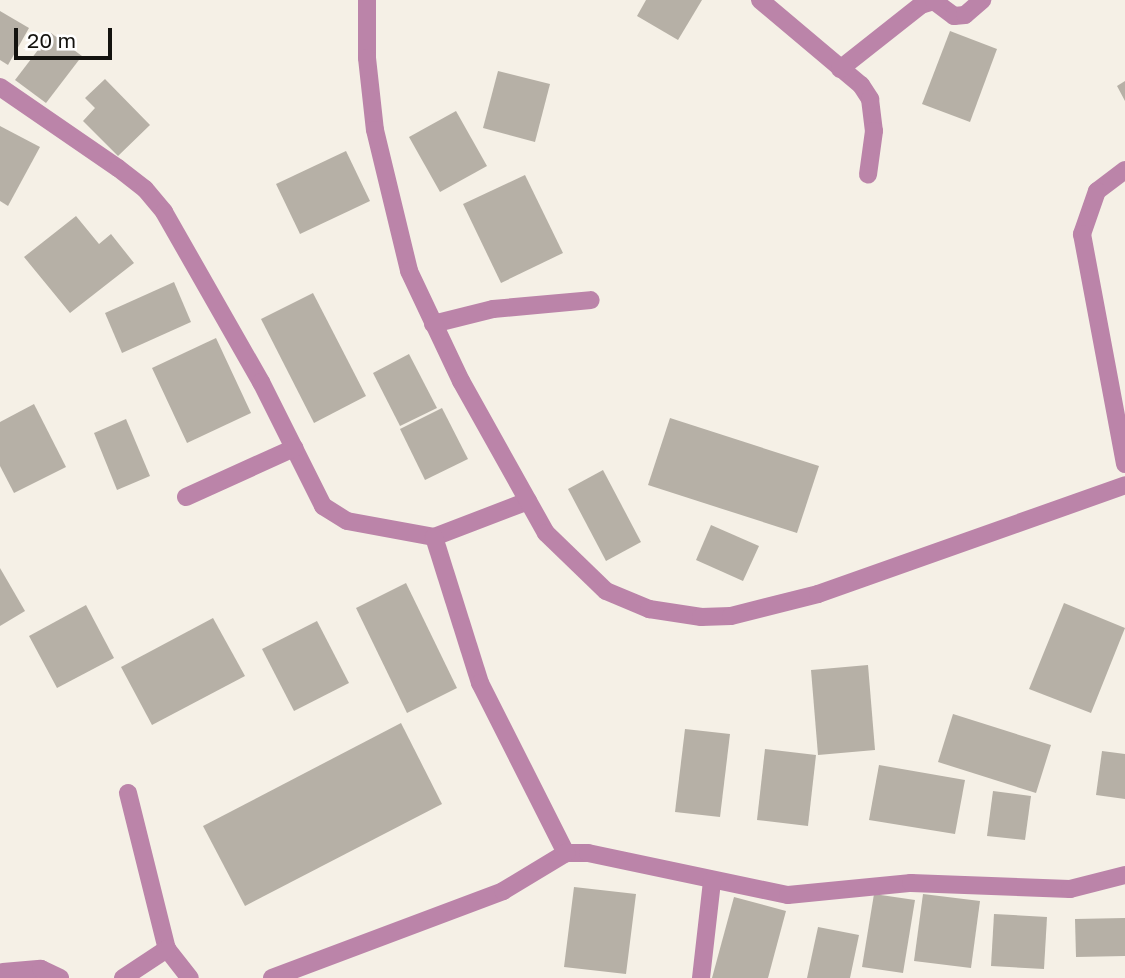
<!DOCTYPE html>
<style>
body{margin:0}
#map{position:relative;width:1125px;height:978px;overflow:hidden;background:#f5f0e6;font-family:"Golos Text",sans-serif}
div>[style]{position:absolute}
.building>*{inset:0;background:#b6b0a6}
.minor>*{height:18px;margin:-9px;padding:0 9px;transform-origin:9px;border-radius:9px;background:#bb84a9}
.tertiary>*{height:18px;margin:-9px;padding:0 9px;transform-origin:9px;border-radius:9px;background:#bb84a9}
span{translate:-50% -50%;white-space:nowrap;text-align:center;line-height:1.15;-webkit-text-stroke:5px #fff;paint-order:stroke}
.scale{position:absolute;left:14px;top:28px;width:98px;height:32px;box-sizing:border-box;border:4px solid #14130f;border-top:0;padding-left:9px;font-size:21px;line-height:24px;white-space:nowrap;color:#14130f;-webkit-text-stroke:5px #fff;paint-order:stroke}
</style>
<div id="map">
<div class="building">
<div style="clip-path:polygon(646px 0,702px 0,678px 40px,637px 16px)"></div>
<div style="clip-path:polygon(0 11px,29px 28px,8px 65px,0 60px)"></div>
<div style="clip-path:polygon(950px 31px,997px 49px,970px 122px,922px 104px)"></div>
<div style="clip-path:polygon(51px 33px,82px 56px,46px 103px,15px 80px)"></div>
<div style="clip-path:polygon(498px 71px,550px 84px,535px 142px,483px 128px)"></div>
<div style="clip-path:polygon(105px 79px,150px 125px,118px 156px,83px 121px,95px 108px,85px 98px)"></div>
<div style="clip-path:polygon(1125px 81px,1125px 101px,1117px 86px)"></div>
<div style="clip-path:polygon(456px 111px,487px 166px,440px 192px,409px 137px)"></div>
<div style="clip-path:polygon(0 126px,40px 147px,8px 206px,0 201px)"></div>
<div style="clip-path:polygon(346px 151px,370px 201px,300px 234px,276px 184px)"></div>
<div style="clip-path:polygon(525px 175px,563px 253px,501px 283px,463px 204px)"></div>
<div style="clip-path:polygon(76px 216px,99px 244px,111px 234px,134px 263px,70px 313px,24px 257px)"></div>
<div style="clip-path:polygon(174px 282px,191px 322px,122px 353px,105px 313px)"></div>
<div style="clip-path:polygon(313px 293px,366px 396px,314px 423px,261px 319px)"></div>
<div style="clip-path:polygon(216px 338px,251px 413px,187px 443px,152px 368px)"></div>
<div style="clip-path:polygon(409px 354px,437px 408px,400px 426px,373px 373px)"></div>
<div style="clip-path:polygon(34px 404px,66px 467px,14px 493px,0 466px,0 422px)"></div>
<div style="clip-path:polygon(442px 408px,468px 459px,425px 480px,400px 429px)"></div>
<div style="clip-path:polygon(670px 418px,819px 466px,797px 533px,648px 485px)"></div>
<div style="clip-path:polygon(126px 419px,150px 476px,117px 490px,94px 433px)"></div>
<div style="clip-path:polygon(603px 470px,641px 542px,606px 561px,568px 489px)"></div>
<div style="clip-path:polygon(711px 525px,759px 546px,743px 581px,696px 560px)"></div>
<div style="clip-path:polygon(0 568px,25px 611px,0 626px)"></div>
<div style="clip-path:polygon(406px 583px,457px 688px,407px 713px,356px 608px)"></div>
<div style="clip-path:polygon(1064px 603px,1125px 628px,1091px 713px,1029px 689px)"></div>
<div style="clip-path:polygon(86px 605px,114px 658px,57px 688px,29px 636px)"></div>
<div style="clip-path:polygon(213px 618px,245px 676px,152px 725px,121px 667px)"></div>
<div style="clip-path:polygon(317px 621px,349px 683px,294px 711px,262px 649px)"></div>
<div style="clip-path:polygon(868px 665px,875px 750px,818px 755px,811px 670px)"></div>
<div style="clip-path:polygon(953px 714px,1051px 745px,1036px 793px,938px 762px)"></div>
<div style="clip-path:polygon(401px 723px,442px 804px,245px 906px,203px 826px)"></div>
<div style="clip-path:polygon(685px 729px,730px 734px,720px 817px,675px 812px)"></div>
<div style="clip-path:polygon(765px 749px,816px 755px,808px 826px,757px 820px)"></div>
<div style="clip-path:polygon(1102px 751px,1125px 754px,1125px 799px,1096px 795px)"></div>
<div style="clip-path:polygon(879px 765px,965px 780px,955px 834px,869px 820px)"></div>
<div style="clip-path:polygon(993px 791px,1031px 796px,1025px 840px,987px 836px)"></div>
<div style="clip-path:polygon(574px 887px,636px 894px,626px 974px,564px 967px)"></div>
<div style="clip-path:polygon(874px 894px,915px 900px,903px 973px,862px 967px)"></div>
<div style="clip-path:polygon(923px 894px,980px 901px,971px 968px,914px 961px)"></div>
<div style="clip-path:polygon(734px 897px,786px 911px,768px 978px,712px 978px)"></div>
<div style="clip-path:polygon(994px 914px,1047px 917px,1044px 969px,991px 966px)"></div>
<div style="clip-path:polygon(1125px 918px,1125px 956px,1076px 957px,1075px 919px)"></div>
<div style="clip-path:polygon(818px 927px,859px 935px,850px 978px,807px 978px)"></div>
</div>
<div class="minor">
<div style="left:760px;top:0;width:132px;rotate:40.1deg"></div>
<div style="left:861px;top:85px;width:17px;rotate:57deg"></div>
<div style="left:870px;top:99px;width:32px;rotate:83deg"></div>
<div style="left:874px;top:131px;width:44px;rotate:97.8deg"></div>
<div style="left:840px;top:69px;width:103px;rotate:-38.3deg"></div>
<div style="left:921px;top:5px;width:14px;rotate:-17deg"></div>
<div style="left:934px;top:1px;width:25px;rotate:37deg"></div>
<div style="left:954px;top:16px;width:11px;rotate:-5deg"></div>
<div style="left:965px;top:15px;width:23px;rotate:-41deg"></div>
<div style="left:0;top:87px;width:143px;rotate:34.5deg"></div>
<div style="left:118px;top:168px;width:34px;rotate:38deg"></div>
<div style="left:145px;top:189px;width:30px;rotate:50deg"></div>
<div style="left:164px;top:212px;width:196px;rotate:60.3deg"></div>
<div style="left:261px;top:382px;width:139px;rotate:63.4deg"></div>
<div style="left:323px;top:506px;width:28px;rotate:32deg"></div>
<div style="left:347px;top:521px;width:88px;rotate:10.4deg"></div>
<div style="left:1125px;top:170px;width:35px;rotate:143deg"></div>
<div style="left:1097px;top:191px;width:46px;rotate:109.2deg"></div>
<div style="left:1082px;top:234px;width:234px;rotate:79.4deg"></div>
<div style="left:433px;top:324px;width:62px;rotate:-14deg"></div>
<div style="left:493px;top:309px;width:98px;rotate:-5.2deg"></div>
<div style="left:186px;top:497px;width:119px;rotate:-24.4deg"></div>
<div style="left:528px;top:501px;width:101px;rotate:159deg"></div>
<div style="left:434px;top:537px;width:153px;rotate:72.5deg"></div>
<div style="left:480px;top:683px;width:191px;rotate:63.2deg"></div>
<div style="left:566px;top:853px;width:22px"></div>
<div style="left:588px;top:853px;width:204px;rotate:11.9deg"></div>
<div style="left:788px;top:895px;width:124px;rotate:-5.6deg"></div>
<div style="left:911px;top:883px;width:159px;rotate:2.2deg"></div>
<div style="left:1070px;top:889px;width:57px;rotate:-14.3deg"></div>
<div style="left:128px;top:793px;width:161px;rotate:76deg"></div>
<div style="left:167px;top:949px;width:37px;rotate:52deg"></div>
<div style="left:3px;top:972px;width:38px;rotate:-5deg"></div>
<div style="left:41px;top:969px;width:21px;rotate:25deg"></div>
<div style="left:123px;top:978px;width:53px;rotate:-33.4deg"></div>
<div style="left:272px;top:978px;width:247px;rotate:-20.6deg"></div>
<div style="left:503px;top:891px;width:74px;rotate:-31.1deg"></div>
<div style="left:701px;top:978px;width:98px;rotate:-83.5deg"></div>
</div>
<div class="tertiary">
<div style="left:367px;top:0;width:58px;rotate:90deg"></div>
<div style="left:367px;top:58px;width:72px;rotate:83.7deg"></div>
<div style="left:375px;top:130px;width:145px;rotate:76.4deg"></div>
<div style="left:409px;top:271px;width:122px;rotate:64.7deg"></div>
<div style="left:461px;top:381px;width:174px;rotate:60.8deg"></div>
<div style="left:546px;top:533px;width:83px;rotate:44deg"></div>
<div style="left:606px;top:591px;width:47px;rotate:22.7deg"></div>
<div style="left:649px;top:609px;width:53px;rotate:8.7deg"></div>
<div style="left:701px;top:617px;width:30px;rotate:-2deg"></div>
<div style="left:731px;top:616px;width:90px;rotate:-14.2deg"></div>
<div style="left:818px;top:594px;width:326px;rotate:-19.5deg"></div>
</div>
<div class="scale">20 m</div>
</div>
